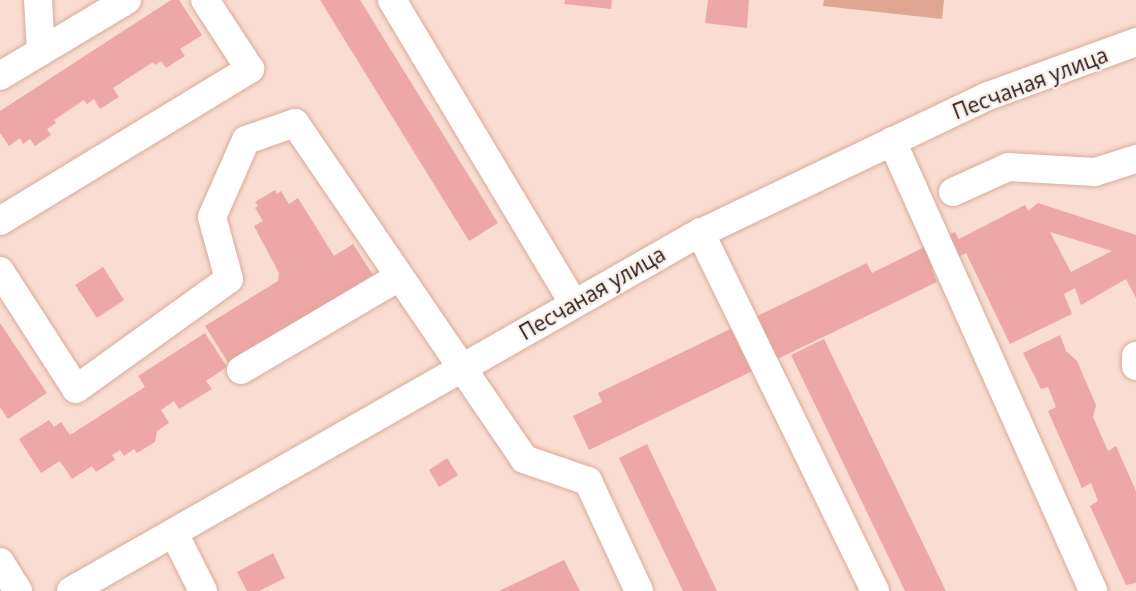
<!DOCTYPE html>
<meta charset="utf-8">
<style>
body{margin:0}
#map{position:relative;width:1136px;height:591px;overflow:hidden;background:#faddd2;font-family:"Open Sans",sans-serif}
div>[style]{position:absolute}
.green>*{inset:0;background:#dfa692}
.building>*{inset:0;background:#eda7a6}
.roads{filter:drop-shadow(0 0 2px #d9ab9b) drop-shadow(0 0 2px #d9ab9b)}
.minor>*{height:28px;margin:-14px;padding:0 14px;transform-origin:14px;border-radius:14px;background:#fff}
span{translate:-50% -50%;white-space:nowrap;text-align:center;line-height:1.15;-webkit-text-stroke:4.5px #f8efeb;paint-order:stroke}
.street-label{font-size:21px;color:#291812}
</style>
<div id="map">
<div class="green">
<div style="clip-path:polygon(824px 0,944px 0,942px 19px,823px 6px)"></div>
</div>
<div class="building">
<div style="clip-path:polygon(171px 0,179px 0,202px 35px,180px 49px,185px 56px,166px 68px,161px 61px,155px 65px,153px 62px,113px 88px,119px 97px,100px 109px,94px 99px,87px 104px,84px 100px,54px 120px,56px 123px,47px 129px,51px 135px,35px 146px,30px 139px,23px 144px,20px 138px,9px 146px,0 133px,0 111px)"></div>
<div style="clip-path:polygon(320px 0,360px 0,498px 223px,469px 241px)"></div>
<div style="clip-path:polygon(565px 0,612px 0,611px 9px,564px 4px)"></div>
<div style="clip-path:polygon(708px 0,749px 0,747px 28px,705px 23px)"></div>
<div style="clip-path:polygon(275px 190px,277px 194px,281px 191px,289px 204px,298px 198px,334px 256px,353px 244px,373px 275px,229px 364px,205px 326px,278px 281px,279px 273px,254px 226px,263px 221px,255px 208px,258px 206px,255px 202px)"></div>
<div style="clip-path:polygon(evenodd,1038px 203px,1136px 235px,1136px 298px,1126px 279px,1081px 305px,1075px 288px,1064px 294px,1072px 314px,1010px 344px,966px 253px,932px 269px,937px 282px,589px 450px,573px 416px,602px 402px,598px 393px,867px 263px,872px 273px,955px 232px,959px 239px,1025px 205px,1028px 211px,1038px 203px,1050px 232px,1112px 251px,1071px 272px,1050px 232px)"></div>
<div style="clip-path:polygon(103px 267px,124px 300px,97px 318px,75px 285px)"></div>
<div style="clip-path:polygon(0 323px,47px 393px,8px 419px,0 407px)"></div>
<div style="clip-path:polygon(205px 333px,227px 367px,206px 381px,212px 389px,179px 409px,174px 401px,161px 410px,169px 423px,157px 431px,155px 442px,137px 453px,134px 449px,124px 456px,120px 450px,112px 455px,115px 460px,96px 472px,92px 466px,72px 479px,60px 461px,41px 473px,19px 439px,49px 420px,54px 427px,61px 422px,70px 435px,145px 387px,138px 376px)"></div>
<div style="clip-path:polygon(1060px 335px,1066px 351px,1077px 361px,1096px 405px,1093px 417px,1108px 451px,1116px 446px,1136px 491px,1136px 583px,1126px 585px,1090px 506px,1098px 501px,1091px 483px,1082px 488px,1048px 411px,1056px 407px,1048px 387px,1041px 389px,1023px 353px)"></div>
<div style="clip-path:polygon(824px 339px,946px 591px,905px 591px,791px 355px)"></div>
<div style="clip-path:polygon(647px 444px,717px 591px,683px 591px,619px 458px)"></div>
<div style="clip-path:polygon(447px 458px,458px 475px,439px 487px,429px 470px)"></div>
<div style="clip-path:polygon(273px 553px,285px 578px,259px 591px,247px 591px,237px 572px)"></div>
<div style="clip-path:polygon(564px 560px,580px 591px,499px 591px)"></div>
</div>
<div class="roads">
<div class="minor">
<div style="left:38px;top:0;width:51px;rotate:86.6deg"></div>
<div style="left:392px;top:0;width:354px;rotate:59.1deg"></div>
<div style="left:0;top:76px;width:148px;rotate:-30.9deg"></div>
<div style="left:892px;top:141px;width:493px;rotate:65.9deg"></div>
<div style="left:953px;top:192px;width:60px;rotate:-24.4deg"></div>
<div style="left:1008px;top:167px;width:87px;rotate:3.3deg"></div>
<div style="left:1095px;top:172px;width:43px;rotate:-17.6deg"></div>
<div style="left:0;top:221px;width:293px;rotate:-31.3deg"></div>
<div style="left:250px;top:69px;width:82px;rotate:-123.1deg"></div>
<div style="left:700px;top:232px;width:399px;rotate:64deg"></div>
<div style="left:0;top:271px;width:140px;rotate:57.2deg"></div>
<div style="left:76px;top:389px;width:188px;rotate:-35.7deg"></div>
<div style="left:229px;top:279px;width:64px;rotate:-105.3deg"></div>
<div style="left:212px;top:217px;width:84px;rotate:-66.2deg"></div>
<div style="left:246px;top:140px;width:52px;rotate:-19.1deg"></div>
<div style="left:295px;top:123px;width:407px;rotate:55.7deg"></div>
<div style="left:524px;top:459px;width:68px;rotate:19deg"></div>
<div style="left:588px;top:481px;width:121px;rotate:65.1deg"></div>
<div style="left:1136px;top:356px;width:10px;rotate:90deg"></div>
<div style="left:241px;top:370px;width:183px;rotate:-30.5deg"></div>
<div style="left:174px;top:533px;width:65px;rotate:63.4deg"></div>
<div style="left:0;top:562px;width:34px;rotate:58deg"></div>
<div style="left:71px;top:591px;width:715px;rotate:-29.69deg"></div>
<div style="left:692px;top:237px;width:328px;rotate:-25.5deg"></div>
<div style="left:988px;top:96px;width:158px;rotate:-20deg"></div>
</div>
</div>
<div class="street-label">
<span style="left:1030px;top:83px;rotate:-21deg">Песчаная улица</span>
<span style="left:592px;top:293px;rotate:-30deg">Песчаная улица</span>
</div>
</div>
